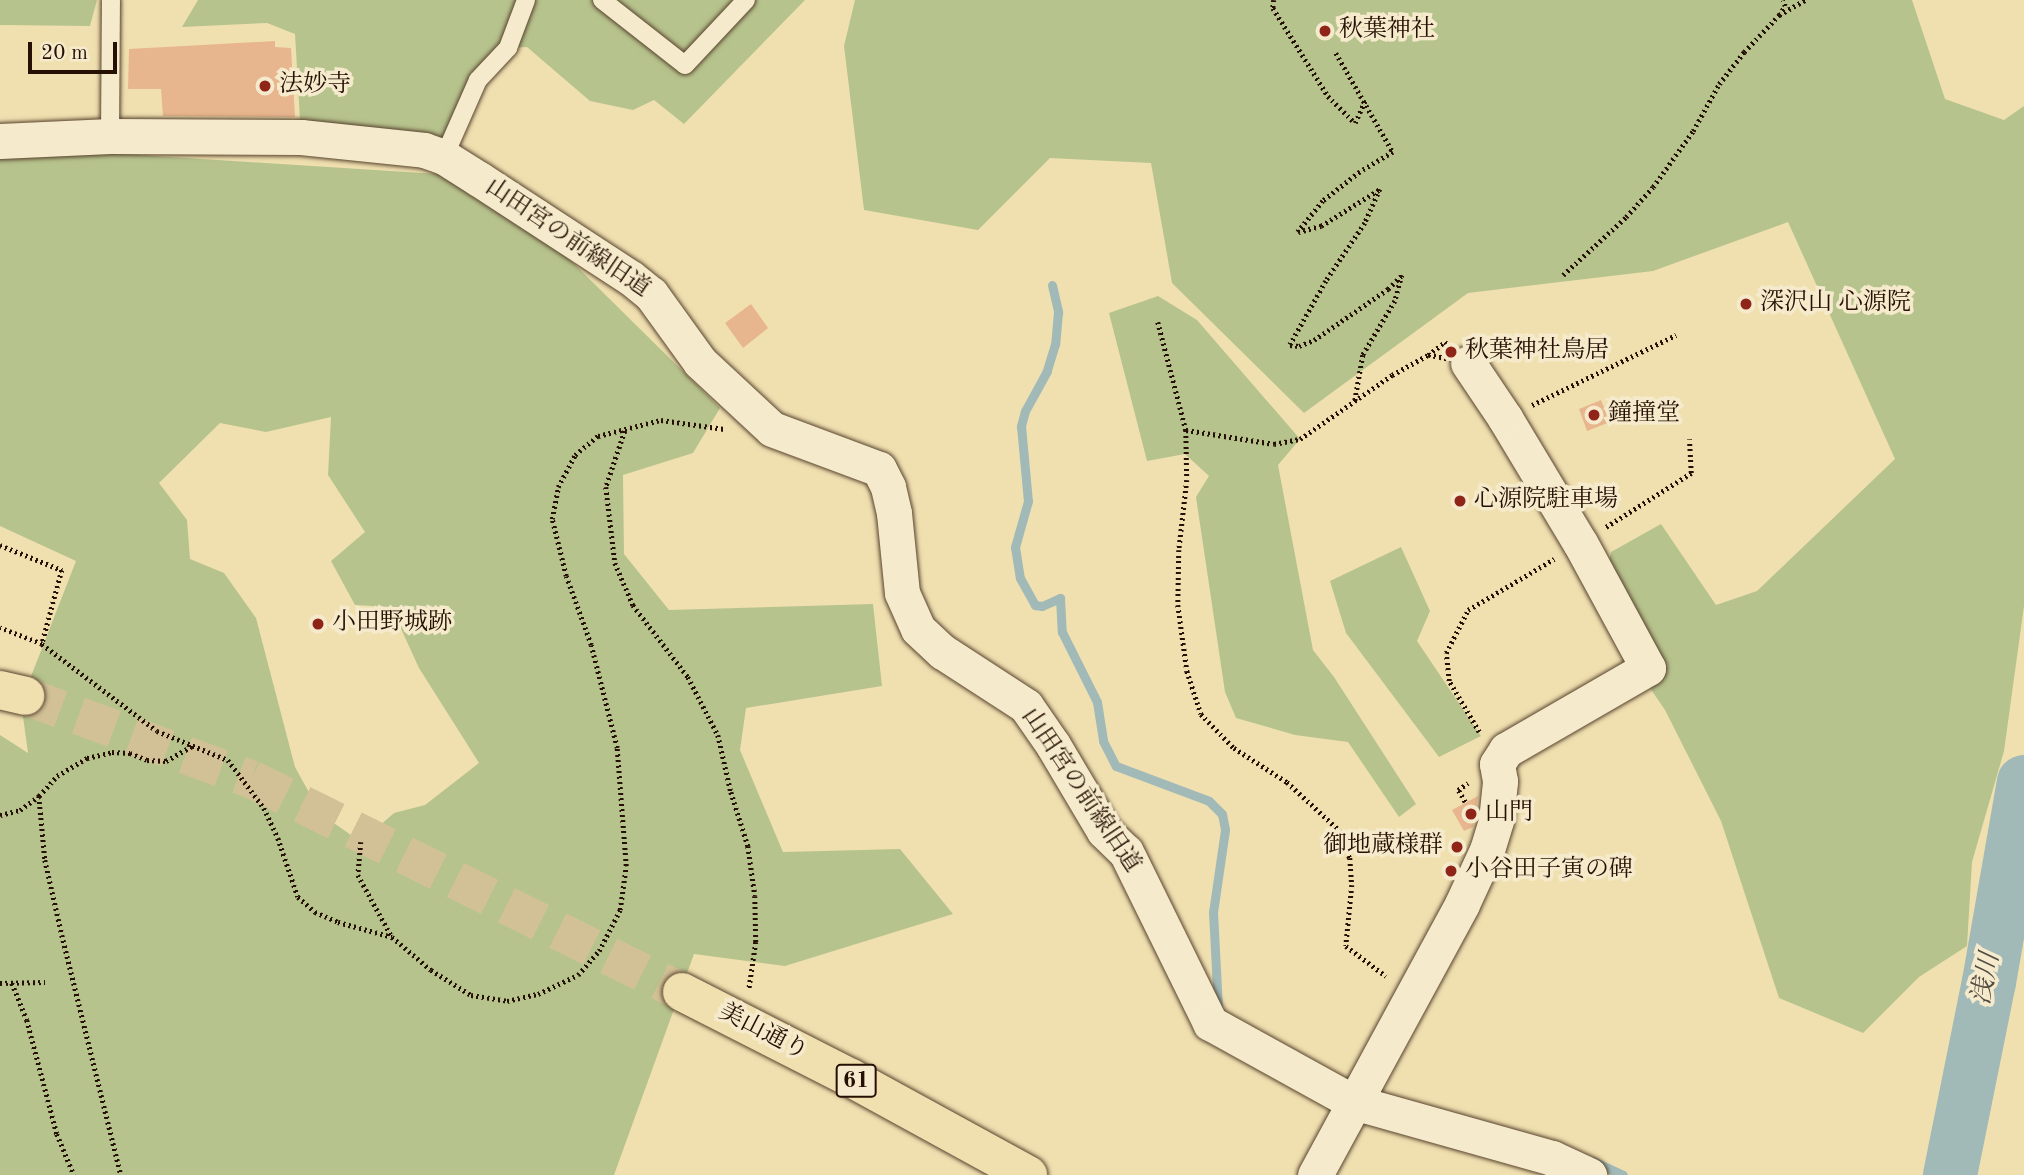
<!DOCTYPE html>
<meta charset="utf-8">
<style>
body{margin:0}
#map{position:relative;width:2024px;height:1175px;overflow:hidden;background:#f0e0b0;font-family:"Old Standard TT","Noto Serif JP",serif}
div>[style]{position:absolute}
.green>*{inset:0;background:#b7c38d}
.stream>*{height:9px;margin:-4.5px;padding:0 4.5px;transform-origin:4.5px;border-radius:4.5px;background:#a1bab8}
.river>*{height:54px;margin:-27px;padding:0 27px;transform-origin:27px;border-radius:27px;background:#a1bab8}
.building>*{inset:0;background:#e8b68e}
.primary-tunnel>*{height:38px;margin-top:-19px;transform-origin:0;background:repeating-linear-gradient(90deg,#d2c196 0 38px,transparent 0 57px)}
.path>*{height:4.5px;margin-top:-2.25px;transform-origin:0;background:repeating-linear-gradient(90deg,#260f03 0 2px,transparent 0 5.5px)}
.roads{filter:drop-shadow(0 0 2px #58432e) drop-shadow(0 0 2px #58432e)}
.lane>*{height:18px;margin:-9px;padding:0 9px;transform-origin:9px;border-radius:9px;background:#f5ebcc}
.street>*{height:35px;margin:-17.5px;padding:0 17.5px;transform-origin:17.5px;border-radius:17.5px;background:#f5ebcc}
.primary>*{height:38px;margin:-19px;padding:0 19px;transform-origin:19px;border-radius:19px;background:#f0e0b0}
.dots>*{width:19px;height:19px;translate:-50% -50%;box-sizing:border-box;border:4px solid #f5ebcc;border-radius:50%}
span{translate:-50% -50%;white-space:nowrap;text-align:center;line-height:1.15;-webkit-text-stroke:7px #f5ebcc;paint-order:stroke}
.shield-label span{padding:2px 5px;background:#f5ebcc;border:2px solid;border-radius:5px;-webkit-text-stroke-width:0}
.shield-label{font-size:23px;color:#260f03;font-weight:700}
.poi-label{font-size:24px;color:#260f03}
.left{translate:0 -50%;text-align:left}
.right{translate:-100% -50%;text-align:right}
.street-label{font-size:24px;color:#260f03}
.water-label{font-size:26px;color:#514b42;font-style:italic}
.scale{position:absolute;left:28px;top:42px;width:89px;height:32px;box-sizing:border-box;border:4px solid #260f03;border-top:0;padding-left:9px;font-size:21px;line-height:24px;white-space:nowrap;color:#260f03;-webkit-text-stroke:5px #f5ebcc;paint-order:stroke}
</style>
<div id="map">
<div class="green">
<div style="clip-path:polygon(0 0,97px 0,90px 26px,0 25px)"></div>
<div style="clip-path:polygon(198px 0,805px 0,684px 124px,654px 100px,633px 110px,590px 101px,527px 47px,508px 48px,478px 81px,444px 157px,301px 137px,295px 34px,267px 23px,182px 27px)"></div>
<div style="clip-path:polygon(855px 0,1912px 0,1945px 99px,2004px 120px,2024px 106px,2024px 606px,2004px 751px,1972px 862px,1967px 946px,1919px 977px,1863px 1033px,1779px 998px,1721px 821px,1665px 710px,1598px 612px,1611px 552px,1661px 524px,1716px 605px,1757px 591px,1895px 459px,1788px 222px,1653px 271px,1468px 293px,1304px 413px,1172px 283px,1151px 163px,1050px 158px,978px 230px,864px 210px,844px 46px)"></div>
<div style="clip-path:polygon(evenodd,0 146px,453px 175px,555px 245px,720px 408px,693px 453px,623px 475px,624px 554px,669px 610px,873px 604px,882px 686px,746px 708px,740px 750px,783px 852px,900px 849px,953px 914px,785px 966px,694px 954px,614px 1175px,0 1175px,0 735px,28px 753px,21px 702px,76px 561px,0 526px,0 146px,331px 417px,328px 475px,365px 532px,331px 561px,355px 605px,391px 607px,419px 668px,479px 763px,425px 805px,394px 813px,361px 842px,321px 814px,295px 767px,256px 618px,224px 573px,190px 559px,187px 520px,159px 483px,220px 423px,266px 432px,331px 417px)"></div>
<div style="clip-path:polygon(1158px 296px,1197px 320px,1300px 439px,1278px 465px,1313px 650px,1334px 677px,1416px 804px,1399px 817px,1348px 742px,1295px 735px,1236px 718px,1225px 692px,1196px 497px,1209px 476px,1185px 454px,1147px 461px,1109px 313px)"></div>
<div style="clip-path:polygon(1401px 547px,1430px 611px,1417px 641px,1481px 736px,1439px 757px,1346px 633px,1330px 581px)"></div>
</div>
<div class="stream">
<div style="left:1052px;top:285px;width:28px;rotate:77deg"></div>
<div style="left:1058px;top:312px;width:32px;rotate:95deg"></div>
<div style="left:1055px;top:344px;width:28px;rotate:107deg"></div>
<div style="left:1047px;top:371px;width:46px;rotate:118.8deg"></div>
<div style="left:1025px;top:411px;width:16px;rotate:105deg"></div>
<div style="left:1021px;top:426px;width:75px;rotate:84.7deg"></div>
<div style="left:1028px;top:501px;width:48px;rotate:105.8deg"></div>
<div style="left:1015px;top:547px;width:31px;rotate:81deg"></div>
<div style="left:1020px;top:578px;width:31px;rotate:61deg"></div>
<div style="left:1035px;top:605px;width:7px;rotate:8deg"></div>
<div style="left:1042px;top:606px;width:20px;rotate:-24deg"></div>
<div style="left:1060px;top:598px;width:34px;rotate:87deg"></div>
<div style="left:1062px;top:632px;width:78px;rotate:63.4deg"></div>
<div style="left:1097px;top:702px;width:39px;rotate:81deg"></div>
<div style="left:1103px;top:741px;width:28px;rotate:63deg"></div>
<div style="left:1116px;top:766px;width:99px;rotate:20.6deg"></div>
<div style="left:1209px;top:801px;width:18px;rotate:45deg"></div>
<div style="left:1222px;top:814px;width:16px;rotate:79deg"></div>
<div style="left:1225px;top:830px;width:83px;rotate:98.3deg"></div>
<div style="left:1213px;top:912px;width:96px;rotate:87deg"></div>
<div style="left:1593px;top:1161px;width:33px;rotate:25deg"></div>
</div>
<div class="river">
<div style="left:1950px;top:1175px;width:197px;rotate:-78.6deg"></div>
<div style="left:1989px;top:982px;width:203px;rotate:-80.1deg"></div>
</div>
<div class="building">
<div style="clip-path:polygon(275px 41px,275px 47px,291px 48px,295px 117px,163px 116px,161px 89px,128px 89px,129px 49px)"></div>
<div style="clip-path:polygon(751px 304px,768px 328px,743px 348px,725px 323px)"></div>
<div style="clip-path:polygon(1601px 400px,1610px 422px,1587px 431px,1579px 409px)"></div>
<div style="clip-path:polygon(1478px 796px,1473px 827px,1464px 831px,1452px 810px)"></div>
</div>
<div class="primary-tunnel">
<div style="left:25px;top:696px;width:241px;rotate:20.2deg"></div>
<div style="left:251px;top:779px;width:481px;rotate:26.3deg"></div>
</div>
<div class="path">
<div style="left:1274px;top:0;width:8px;rotate:97deg"></div>
<div style="left:1273px;top:8px;width:104px;rotate:58deg"></div>
<div style="left:1328px;top:96px;width:38px;rotate:45deg"></div>
<div style="left:1355px;top:123px;width:24px;rotate:-66deg"></div>
<div style="left:1779px;top:15px;width:11px;rotate:-56deg"></div>
<div style="left:1785px;top:6px;width:6px;rotate:-108deg"></div>
<div style="left:1336px;top:53px;width:114px;rotate:60.1deg"></div>
<div style="left:1393px;top:152px;width:39px;rotate:149deg"></div>
<div style="left:1360px;top:172px;width:47px;rotate:141.9deg"></div>
<div style="left:1323px;top:201px;width:40px;rotate:129deg"></div>
<div style="left:1298px;top:232px;width:24px;rotate:-15deg"></div>
<div style="left:1321px;top:226px;width:70px;rotate:-32.1deg"></div>
<div style="left:1380px;top:189px;width:37px;rotate:114deg"></div>
<div style="left:1365px;top:223px;width:70px;rotate:123.9deg"></div>
<div style="left:1326px;top:281px;width:73px;rotate:119.4deg"></div>
<div style="left:1290px;top:345px;width:9px;rotate:6deg"></div>
<div style="left:1299px;top:346px;width:16px;rotate:-22deg"></div>
<div style="left:1314px;top:340px;width:90px;rotate:-34.6deg"></div>
<div style="left:1388px;top:289px;width:20px;rotate:-45deg"></div>
<div style="left:1402px;top:275px;width:27px;rotate:105deg"></div>
<div style="left:1395px;top:301px;width:63px;rotate:120.7deg"></div>
<div style="left:1363px;top:355px;width:47px;rotate:99.9deg"></div>
<div style="left:1563px;top:275px;width:86px;rotate:-42.6deg"></div>
<div style="left:1626px;top:217px;width:40px;rotate:-48deg"></div>
<div style="left:1653px;top:187px;width:69px;rotate:-54.5deg"></div>
<div style="left:1693px;top:131px;width:54px;rotate:-61deg"></div>
<div style="left:1719px;top:84px;width:41px;rotate:-52deg"></div>
<div style="left:1744px;top:52px;width:51px;rotate:-46.6deg"></div>
<div style="left:1779px;top:15px;width:30px;rotate:-30deg"></div>
<div style="left:1158px;top:322px;width:112px;rotate:75.5deg"></div>
<div style="left:1186px;top:430px;width:50px;rotate:88.9deg"></div>
<div style="left:1187px;top:480px;width:70px;rotate:96.5deg"></div>
<div style="left:1179px;top:550px;width:55px;rotate:91deg"></div>
<div style="left:1178px;top:605px;width:67px;rotate:82.2deg"></div>
<div style="left:1187px;top:671px;width:45px;rotate:72deg"></div>
<div style="left:1201px;top:714px;width:47px;rotate:45.9deg"></div>
<div style="left:1234px;top:748px;width:63px;rotate:32.7deg"></div>
<div style="left:1287px;top:782px;width:71px;rotate:42.7deg"></div>
<div style="left:1339px;top:830px;width:30px;rotate:69deg"></div>
<div style="left:1350px;top:858px;width:27px;rotate:86deg"></div>
<div style="left:1352px;top:885px;width:61px;rotate:95.6deg"></div>
<div style="left:1346px;top:946px;width:50px;rotate:36.9deg"></div>
<div style="left:1445px;top:342px;width:31px;rotate:42deg"></div>
<div style="left:1468px;top:363px;width:41px;rotate:-168.7deg"></div>
<div style="left:1428px;top:355px;width:21px;rotate:-37deg"></div>
<div style="left:1532px;top:405px;width:160px;rotate:-25.9deg"></div>
<div style="left:1186px;top:430px;width:89px;rotate:9deg"></div>
<div style="left:1274px;top:444px;width:26px;rotate:-11deg"></div>
<div style="left:1300px;top:439px;width:112px;rotate:-34.8deg"></div>
<div style="left:1392px;top:375px;width:41px;rotate:-29.1deg"></div>
<div style="left:625px;top:431px;width:59px;rotate:108.7deg"></div>
<div style="left:606px;top:487px;width:77px;rotate:83.2deg"></div>
<div style="left:615px;top:563px;width:46px;rotate:66.8deg"></div>
<div style="left:633px;top:605px;width:91px;rotate:52.6deg"></div>
<div style="left:688px;top:677px;width:65px;rotate:62.7deg"></div>
<div style="left:718px;top:735px;width:58px;rotate:77.2deg"></div>
<div style="left:731px;top:792px;width:57px;rotate:72.5deg"></div>
<div style="left:748px;top:846px;width:50px;rotate:82deg"></div>
<div style="left:755px;top:896px;width:46px;rotate:88.8deg"></div>
<div style="left:756px;top:942px;width:49px;rotate:98.3deg"></div>
<div style="left:1606px;top:527px;width:101px;rotate:-32.4deg"></div>
<div style="left:1691px;top:473px;width:34px;rotate:-93deg"></div>
<div style="left:0;top:545px;width:67px;rotate:22deg"></div>
<div style="left:62px;top:570px;width:77px;rotate:105.1deg"></div>
<div style="left:42px;top:644px;width:45px;rotate:-159.1deg"></div>
<div style="left:42px;top:644px;width:144px;rotate:37.1deg"></div>
<div style="left:157px;top:731px;width:77px;rotate:22.2deg"></div>
<div style="left:228px;top:760px;width:60px;rotate:53.1deg"></div>
<div style="left:264px;top:808px;width:33px;rotate:65deg"></div>
<div style="left:278px;top:838px;width:62px;rotate:71.3deg"></div>
<div style="left:298px;top:897px;width:23px;rotate:41deg"></div>
<div style="left:315px;top:912px;width:25px;rotate:23deg"></div>
<div style="left:338px;top:922px;width:56px;rotate:15.5deg"></div>
<div style="left:1479px;top:732px;width:59px;rotate:-120.5deg"></div>
<div style="left:1449px;top:681px;width:28px;rotate:-96deg"></div>
<div style="left:1446px;top:653px;width:48px;rotate:-62.9deg"></div>
<div style="left:1468px;top:610px;width:100px;rotate:-30.7deg"></div>
<div style="left:39px;top:796px;width:64px;rotate:84.6deg"></div>
<div style="left:45px;top:860px;width:77px;rotate:77.2deg"></div>
<div style="left:62px;top:935px;width:247px;rotate:76.2deg"></div>
<div style="left:1465px;top:802px;width:14px;rotate:-120deg"></div>
<div style="left:1458px;top:790px;width:12px;rotate:-35deg"></div>
<div style="left:0;top:815px;width:21px;rotate:-14deg"></div>
<div style="left:20px;top:810px;width:24px;rotate:-36deg"></div>
<div style="left:39px;top:796px;width:27px;rotate:-48deg"></div>
<div style="left:57px;top:776px;width:35px;rotate:-31deg"></div>
<div style="left:87px;top:758px;width:26px;rotate:-13deg"></div>
<div style="left:112px;top:752px;width:18px;rotate:3deg"></div>
<div style="left:130px;top:753px;width:18px;rotate:22deg"></div>
<div style="left:147px;top:760px;width:19px;rotate:3deg"></div>
<div style="left:166px;top:761px;width:32px;rotate:-30deg"></div>
<div style="left:361px;top:842px;width:33px;rotate:95deg"></div>
<div style="left:358px;top:875px;width:71px;rotate:61.3deg"></div>
<div style="left:392px;top:937px;width:51px;rotate:40.2deg"></div>
<div style="left:431px;top:970px;width:47px;rotate:32deg"></div>
<div style="left:471px;top:995px;width:36px;rotate:9deg"></div>
<div style="left:507px;top:1001px;width:32px;rotate:-13deg"></div>
<div style="left:538px;top:994px;width:44px;rotate:-25.4deg"></div>
<div style="left:578px;top:975px;width:32px;rotate:-49deg"></div>
<div style="left:599px;top:951px;width:46px;rotate:-62.9deg"></div>
<div style="left:620px;top:910px;width:44px;rotate:-82.2deg"></div>
<div style="left:626px;top:866px;width:118px;rotate:-94.4deg"></div>
<div style="left:617px;top:748px;width:106px;rotate:-104.2deg"></div>
<div style="left:591px;top:645px;width:73px;rotate:-109.9deg"></div>
<div style="left:566px;top:576px;width:59px;rotate:-103.8deg"></div>
<div style="left:552px;top:519px;width:33px;rotate:-79deg"></div>
<div style="left:558px;top:487px;width:36px;rotate:-62deg"></div>
<div style="left:575px;top:455px;width:30px;rotate:-40deg"></div>
<div style="left:598px;top:436px;width:65px;rotate:-14.3deg"></div>
<div style="left:661px;top:420px;width:64px;rotate:8.1deg"></div>
<div style="left:0;top:983px;width:45px;rotate:-1.3deg"></div>
<div style="left:12px;top:983px;width:40px;rotate:68deg"></div>
<div style="left:27px;top:1020px;width:118px;rotate:75.3deg"></div>
<div style="left:57px;top:1134px;width:44px;rotate:67.5deg"></div>
</div>
<div class="roads">
<div class="lane">
<div style="left:602px;top:0;width:105px;rotate:38.1deg"></div>
<div style="left:685px;top:65px;width:89px;rotate:-46.8deg"></div>
<div style="left:110px;top:136px;width:136px;rotate:-89.6deg"></div>
<div style="left:444px;top:157px;width:84px;rotate:-66.2deg"></div>
<div style="left:478px;top:80px;width:44px;rotate:-46.8deg"></div>
<div style="left:508px;top:48px;width:51px;rotate:-69.4deg"></div>
</div>
<div class="street">
<div style="left:0;top:141px;width:110px;rotate:-2.6deg"></div>
<div style="left:110px;top:136px;width:191px;rotate:0.3deg"></div>
<div style="left:301px;top:137px;width:124px;rotate:6deg"></div>
<div style="left:424px;top:150px;width:21px;rotate:19deg"></div>
<div style="left:444px;top:157px;width:41px;rotate:32.2deg"></div>
<div style="left:479px;top:179px;width:181px;rotate:33.1deg"></div>
<div style="left:631px;top:278px;width:26px;rotate:39deg"></div>
<div style="left:651px;top:294px;width:84px;rotate:54.2deg"></div>
<div style="left:700px;top:362px;width:98px;rotate:42.9deg"></div>
<div style="left:772px;top:429px;width:114px;rotate:20.5deg"></div>
<div style="left:879px;top:469px;width:20px;rotate:63deg"></div>
<div style="left:888px;top:487px;width:27px;rotate:77deg"></div>
<div style="left:894px;top:513px;width:80px;rotate:84.3deg"></div>
<div style="left:902px;top:593px;width:39px;rotate:66deg"></div>
<div style="left:918px;top:629px;width:34px;rotate:43deg"></div>
<div style="left:943px;top:652px;width:99px;rotate:33deg"></div>
<div style="left:1026px;top:706px;width:47px;rotate:55.3deg"></div>
<div style="left:1053px;top:745px;width:100px;rotate:59.3deg"></div>
<div style="left:1104px;top:831px;width:30px;rotate:44deg"></div>
<div style="left:1126px;top:852px;width:191px;rotate:63.8deg"></div>
<div style="left:1210px;top:1023px;width:163px;rotate:28.9deg"></div>
<div style="left:1353px;top:1102px;width:207px;rotate:15.7deg"></div>
<div style="left:1552px;top:1158px;width:41px;rotate:24.7deg"></div>
<div style="left:1315px;top:1175px;width:308px;rotate:-61.5deg"></div>
<div style="left:1462px;top:904px;width:60px;rotate:-65.2deg"></div>
<div style="left:1487px;top:850px;width:31px;rotate:-73deg"></div>
<div style="left:1496px;top:820px;width:39px;rotate:-84deg"></div>
<div style="left:1500px;top:781px;width:17px;rotate:-100deg"></div>
<div style="left:1497px;top:764px;width:17px;rotate:-57deg"></div>
<div style="left:1506px;top:750px;width:164px;rotate:-30deg"></div>
<div style="left:1648px;top:668px;width:142px;rotate:-118.5deg"></div>
<div style="left:1580px;top:543px;width:146px;rotate:-121deg"></div>
<div style="left:1505px;top:418px;width:66px;rotate:-123.9deg"></div>
</div>
<div class="primary">
<div style="left:0;top:690px;width:26px;rotate:13deg"></div>
<div style="left:682px;top:992px;width:190px;rotate:27deg"></div>
<div style="left:851px;top:1078px;width:202px;rotate:28.7deg"></div>
</div>
</div>
<div class="dots">
<div style="left:1325px;top:31px;background:#8f2418"></div>
<div style="left:265px;top:86px;background:#8f2418"></div>
<div style="left:1746px;top:304px;background:#8f2418"></div>
<div style="left:1451px;top:352px;background:#8f2418"></div>
<div style="left:1594px;top:415px;background:#8f2418"></div>
<div style="left:1460px;top:501px;background:#8f2418"></div>
<div style="left:318px;top:624px;background:#8f2418"></div>
<div style="left:1471px;top:814px;background:#8f2418"></div>
<div style="left:1457px;top:847px;background:#8f2418"></div>
<div style="left:1451px;top:871px;background:#8f2418"></div>
</div>
<div class="shield-label">
<span style="left:856px;top:1081px">61</span>
</div>
<div class="poi-label">
<span class="left" style="left:1339px;top:31px">秋葉神社</span>
<span class="left" style="left:279px;top:86px">法妙寺</span>
<span class="left" style="left:1760px;top:304px">深沢山 心源院</span>
<span class="left" style="left:1465px;top:352px">秋葉神社鳥居</span>
<span class="left" style="left:1608px;top:415px">鐘撞堂</span>
<span class="left" style="left:1474px;top:501px">心源院駐車場</span>
<span class="left" style="left:332px;top:624px">小田野城跡</span>
<span class="left" style="left:1485px;top:814px">山門</span>
<span class="right" style="left:1443px;top:847px">御地蔵様群</span>
<span class="left" style="left:1465px;top:871px">小谷田子寅の碑</span>
</div>
<div class="street-label">
<span style="left:567px;top:239px;rotate:34deg">山田宮の前線旧道</span>
<span style="left:1080px;top:791px;rotate:56deg">山田宮の前線旧道</span>
<span style="left:763px;top:1033px;rotate:27deg">美山通り</span>
</div>
<div class="water-label">
<span style="left:1987px;top:979px;rotate:-79deg">浅川</span>
</div>
<div class="scale">20 m</div>
</div>
